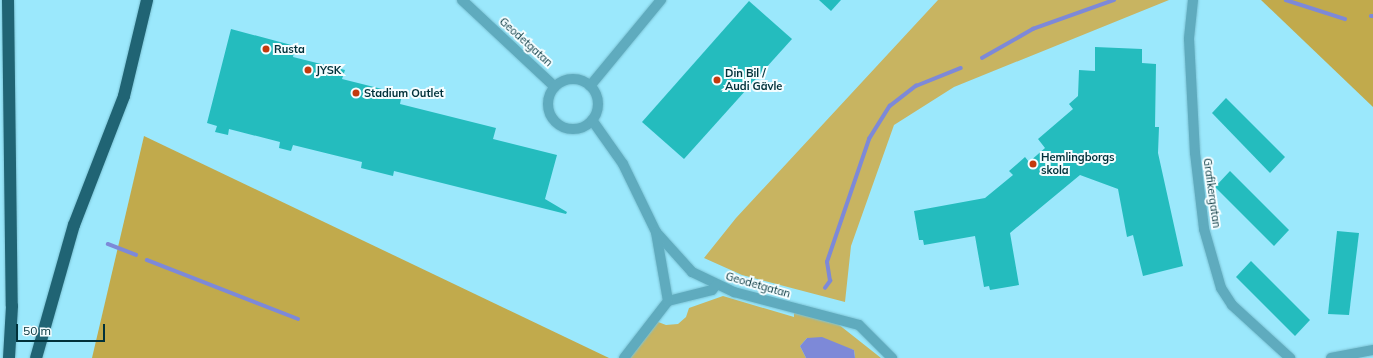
<!DOCTYPE html>
<meta charset="utf-8">
<style>
body{margin:0}
#map{position:relative;width:1373px;height:358px;overflow:hidden;background:#9be8fc;font-family:Mulish,sans-serif}
div>[style]{position:absolute}
.green>*{inset:0;background:#c8b461}
.forest>*{inset:0;background:#c1aa4c}
.water>*{inset:0;background:#7d89d8}
.stream>*{height:3.5px;margin:-1.75px;padding:0 1.75px;transform-origin:1.75px;border-radius:1.75px;background:#7d89d8}
.building>*{inset:0;background:#24bcbe}
.roads{filter:drop-shadow(0 0 1px #7cc3d5) drop-shadow(0 0 1px #7cc3d5)}
.minor>*{height:10px;margin:-5px;padding:0 5px;transform-origin:5px;border-radius:5px;background:#5fabbe}
.minor>.ring{margin:-5px;padding:0;box-sizing:content-box;background:none;border:10px solid #5fabbe;border-radius:50%}
.motorway>*{height:12px;margin:-6px;padding:0 6px;transform-origin:6px;border-radius:6px;background:#206474}
.dots>*{width:11px;height:11px;translate:-50% -50%;box-sizing:border-box;border:2px solid #f4fdff;border-radius:50%}
span{translate:-50% -50%;white-space:nowrap;text-align:center;line-height:1.15;-webkit-text-stroke:4px #f4fdff;paint-order:stroke}
.street-label{font-size:11px;color:#01313a}
.poi-label{font-size:11px;color:#01313a;font-weight:700}
.left{translate:0 -50%;text-align:left}
.scale{position:absolute;left:16px;top:324px;width:89px;height:18px;box-sizing:border-box;border:2px solid #01313a;border-top:0;padding-left:5px;font-size:12px;line-height:14px;white-space:nowrap;color:#01313a;-webkit-text-stroke:3px #f4fdff;paint-order:stroke}
</style>
<div id="map">
<div class="green">
<div style="clip-path:polygon(938px 0,1169px 0,954px 87px,894px 125px,851px 246px,845px 302px,742px 275px,704px 258px,736px 218px)"></div>
<div style="clip-path:polygon(723px 296px,794px 317px,794px 311px,838px 324px,881px 358px,855px 358px,854px 350px,807px 338px,800px 346px,806px 358px,624px 358px,653px 320px,666px 325px,678px 324px,686px 317px,689px 308px)"></div>
</div>
<div class="forest">
<div style="clip-path:polygon(1261px 0,1373px 0,1373px 107px)"></div>
<div style="clip-path:polygon(144px 136px,609px 358px,92px 358px)"></div>
</div>
<div class="water">
<div style="clip-path:polygon(822px 337px,854px 350px,855px 358px,806px 358px,800px 346px,807px 338px)"></div>
</div>
<div class="stream">
<div style="left:1286px;top:0;width:62px;rotate:17.9deg"></div>
<div style="left:1371px;top:16px;width:2px"></div>
<div style="left:982px;top:58px;width:59px;rotate:-29.6deg"></div>
<div style="left:1033px;top:29px;width:86px;rotate:-19.7deg"></div>
<div style="left:108px;top:244px;width:30px;rotate:21deg"></div>
<div style="left:147px;top:260px;width:162px;rotate:21.3deg"></div>
<div style="left:825px;top:288px;width:9px;rotate:-54deg"></div>
<div style="left:830px;top:281px;width:19px;rotate:-99deg"></div>
<div style="left:827px;top:262px;width:130px;rotate:-71.1deg"></div>
<div style="left:869px;top:139px;width:39px;rotate:-58deg"></div>
<div style="left:890px;top:106px;width:33px;rotate:-38deg"></div>
<div style="left:916px;top:86px;width:48px;rotate:-21.8deg"></div>
</div>
<div class="building">
<div style="clip-path:polygon(819px 0,841px 0,831px 11px)"></div>
<div style="clip-path:polygon(749px 1px,792px 39px,684px 159px,642px 122px)"></div>
<div style="clip-path:polygon(231px 29px,295px 46px,293px 57px,345px 70px,342px 79px,402px 94px,400px 104px,496px 128px,493px 139px,557px 155px,545px 199px,567px 212px,566px 214px,394px 171px,393px 176px,361px 168px,362px 162px,293px 145px,291px 151px,279px 148px,280px 142px,229px 129px,228px 135px,215px 132px,217px 126px,207px 123px)"></div>
<div style="clip-path:polygon(1095px 47px,1142px 49px,1142px 63px,1156px 64px,1155px 127px,1159px 127px,1158px 153px,1183px 266px,1143px 276px,1133px 235px,1127px 237px,1118px 189px,1080px 175px,1010px 233px,1019px 285px,990px 290px,989px 286px,984px 287px,975px 236px,924px 245px,923px 240px,919px 240px,914px 211px,985px 198px,1013px 175px,1009px 171px,1025px 157px,1029px 162px,1045px 148px,1038px 139px,1073px 109px,1069px 104px,1078px 96px,1079px 70px,1095px 71px)"></div>
<div style="clip-path:polygon(1226px 98px,1285px 157px,1270px 173px,1212px 113px)"></div>
<div style="clip-path:polygon(1230px 171px,1289px 230px,1274px 246px,1215px 187px)"></div>
<div style="clip-path:polygon(1337px 231px,1359px 233px,1349px 315px,1328px 314px)"></div>
<div style="clip-path:polygon(1251px 261px,1310px 320px,1295px 336px,1236px 277px)"></div>
</div>
<div class="roads">
<div class="minor">
<div style="left:462px;top:0;width:127px;rotate:43.1deg"></div>
<div style="left:1193px;top:0;width:39px;rotate:96deg"></div>
<div style="left:1189px;top:39px;width:114px;rotate:87deg"></div>
<div style="left:1195px;top:153px;width:77px;rotate:83.2deg"></div>
<div style="left:1204px;top:229px;width:61px;rotate:73.9deg"></div>
<div style="left:1221px;top:288px;width:20px;rotate:57deg"></div>
<div style="left:1232px;top:305px;width:79px;rotate:42.4deg"></div>
<div class="ring" style="left:548px;top:79px;width:40px;height:40px"></div>
<div style="left:590px;top:86px;width:112px;rotate:-50.5deg"></div>
<div style="left:592px;top:120px;width:54px;rotate:54.8deg"></div>
<div style="left:623px;top:164px;width:76px;rotate:64.1deg"></div>
<div style="left:656px;top:232px;width:54px;rotate:48deg"></div>
<div style="left:692px;top:272px;width:47px;rotate:25.5deg"></div>
<div style="left:734px;top:292px;width:129px;rotate:14.8deg"></div>
<div style="left:859px;top:325px;width:47px;rotate:45deg"></div>
<div style="left:668px;top:301px;width:45px;rotate:-14deg"></div>
<div style="left:712px;top:290px;width:6px;rotate:-51deg"></div>
<div style="left:624px;top:358px;width:72px;rotate:-52.3deg"></div>
<div style="left:668px;top:301px;width:70px;rotate:-99.9deg"></div>
<div style="left:1331px;top:358px;width:43px;rotate:-10.8deg"></div>
</div>
<div class="motorway">
<div style="left:8px;top:0;width:306px;rotate:89.3deg"></div>
<div style="left:12px;top:306px;width:52px;rotate:93.3deg"></div>
<div style="left:36px;top:358px;width:138px;rotate:-74.1deg"></div>
<div style="left:74px;top:225px;width:138px;rotate:-68.8deg"></div>
<div style="left:124px;top:96px;width:99px;rotate:-76.5deg"></div>
</div>
</div>
<div class="dots">
<div style="left:266px;top:49px;background:#c33a0e"></div>
<div style="left:308px;top:70px;background:#c33a0e"></div>
<div style="left:717px;top:80px;background:#c33a0e"></div>
<div style="left:356px;top:93px;background:#c33a0e"></div>
<div style="left:1033px;top:164px;background:#c33a0e"></div>
</div>
<div class="street-label">
<span style="left:526px;top:42px;rotate:42deg">Geodetgatan</span>
<span style="left:1212px;top:193px;rotate:82deg">Grafikergatan</span>
<span style="left:758px;top:285px;rotate:16deg">Geodetgatan</span>
</div>
<div class="poi-label">
<span class="left" style="left:274px;top:49px">Rusta</span>
<span class="left" style="left:316px;top:70px">JYSK</span>
<span class="left" style="left:725px;top:80px">Din Bil /<br>Audi Gävle</span>
<span class="left" style="left:364px;top:93px">Stadium Outlet</span>
<span class="left" style="left:1041px;top:164px">Hemlingborgs<br>skola</span>
</div>
<div class="scale">50 m</div>
</div>
